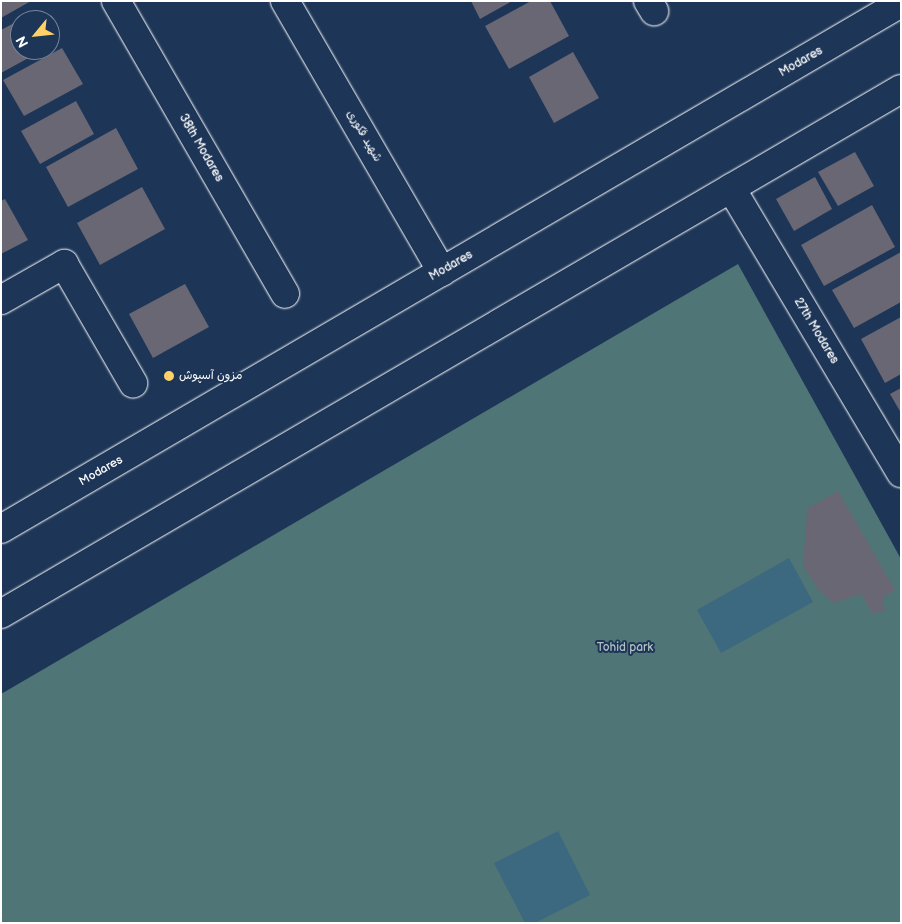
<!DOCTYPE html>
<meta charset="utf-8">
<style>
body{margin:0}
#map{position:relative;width:902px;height:924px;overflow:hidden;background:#1d3557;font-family:"Balsamiq Sans","Playpen Sans Arabic",sans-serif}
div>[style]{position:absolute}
.green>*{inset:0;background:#4f7577}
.water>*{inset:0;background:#3c6880}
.building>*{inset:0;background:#696773}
.roads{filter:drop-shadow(0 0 1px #fff) drop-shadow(0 0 1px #fff)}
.street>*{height:28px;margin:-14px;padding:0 14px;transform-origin:14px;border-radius:14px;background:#1d3557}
.secondary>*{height:28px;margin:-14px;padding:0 14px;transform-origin:14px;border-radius:14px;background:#1d3557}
.dots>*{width:14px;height:14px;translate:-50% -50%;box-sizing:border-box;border:2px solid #1d3557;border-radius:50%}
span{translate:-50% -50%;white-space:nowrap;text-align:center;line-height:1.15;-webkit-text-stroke:4px #1d3557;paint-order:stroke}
.street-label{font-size:12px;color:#fff}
.poi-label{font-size:12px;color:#fff}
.left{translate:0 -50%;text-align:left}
.park-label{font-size:12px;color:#b0c1c2}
.frame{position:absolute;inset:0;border:2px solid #fff;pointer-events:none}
.north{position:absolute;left:10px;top:10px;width:50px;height:50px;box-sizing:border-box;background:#1d3557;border:1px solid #77869a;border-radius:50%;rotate:242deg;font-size:14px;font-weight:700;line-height:20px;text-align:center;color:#fff}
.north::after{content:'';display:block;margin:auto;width:18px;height:22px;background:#ffd166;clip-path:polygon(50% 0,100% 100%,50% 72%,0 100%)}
</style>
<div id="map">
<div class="green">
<div style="clip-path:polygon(738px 264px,901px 559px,901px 923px,1px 923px,1px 694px)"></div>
</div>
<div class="water">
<div style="clip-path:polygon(789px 558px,813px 602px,721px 653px,697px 610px)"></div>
<div style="clip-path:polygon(558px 831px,590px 895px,535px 923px,525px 923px,494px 863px)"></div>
</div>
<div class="building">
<div style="clip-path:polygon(1px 1px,31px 1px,1px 18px)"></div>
<div style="clip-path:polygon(471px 1px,512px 1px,480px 19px)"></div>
<div style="clip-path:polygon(531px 1px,550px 1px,569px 36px,509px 69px,485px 26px)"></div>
<div style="clip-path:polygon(29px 15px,32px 20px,20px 20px,20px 50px,43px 50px,1px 73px,1px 30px)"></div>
<div style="clip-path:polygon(62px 48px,83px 84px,24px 116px,3px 80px)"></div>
<div style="clip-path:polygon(573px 52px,599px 98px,554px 123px,529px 77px)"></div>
<div style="clip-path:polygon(76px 101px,94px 134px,40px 164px,21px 131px)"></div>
<div style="clip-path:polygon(116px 128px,138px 169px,68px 207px,46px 167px)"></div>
<div style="clip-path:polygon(855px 152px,874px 186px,838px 206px,818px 172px)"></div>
<div style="clip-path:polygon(815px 177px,832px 209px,794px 231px,776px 199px)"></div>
<div style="clip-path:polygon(142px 187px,165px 229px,100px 265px,77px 223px)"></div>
<div style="clip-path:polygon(5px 199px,28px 240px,1px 254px,1px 201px)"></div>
<div style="clip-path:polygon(872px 205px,895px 247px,824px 286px,801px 245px)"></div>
<div style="clip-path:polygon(901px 252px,901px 302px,854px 328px,832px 290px)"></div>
<div style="clip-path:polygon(185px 284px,209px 327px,153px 358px,129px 314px)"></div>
<div style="clip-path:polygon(901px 317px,901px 374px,885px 383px,861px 339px)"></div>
<div style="clip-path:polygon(901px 388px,901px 413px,890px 394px)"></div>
<div style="clip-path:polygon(838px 491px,895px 590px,882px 599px,885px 610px,873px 614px,861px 594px,834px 603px,820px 592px,803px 566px,807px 509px)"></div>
</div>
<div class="roads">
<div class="street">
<div style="left:116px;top:1px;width:338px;rotate:60deg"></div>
<div style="left:648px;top:1px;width:12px;rotate:59deg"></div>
<div style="left:731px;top:188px;width:332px;rotate:59.2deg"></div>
<div style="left:1px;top:300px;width:73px;rotate:-29.7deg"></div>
<div style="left:64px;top:264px;width:138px;rotate:59.9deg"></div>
</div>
<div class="secondary">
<div style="left:285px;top:1px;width:313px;rotate:59.9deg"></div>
<div style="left:1px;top:529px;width:1042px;rotate:-30.3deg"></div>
<div style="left:1px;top:614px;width:1042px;rotate:-30.26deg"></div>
</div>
</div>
<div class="dots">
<div style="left:169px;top:376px;background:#ffd166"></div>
</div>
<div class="street-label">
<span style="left:801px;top:62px;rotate:-30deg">Modares</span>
<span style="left:364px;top:136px;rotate:60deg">شهید فکوری</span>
<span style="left:201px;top:148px;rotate:60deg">38th Modares</span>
<span style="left:451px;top:266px;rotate:-30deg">Modares</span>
<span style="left:816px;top:331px;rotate:59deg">27th Modares</span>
<span style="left:101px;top:471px;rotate:-30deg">Modares</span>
</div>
<div class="poi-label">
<span class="left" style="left:179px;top:376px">مزون آسپوش</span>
</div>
<div class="park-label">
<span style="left:625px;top:648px">Tohid park</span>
</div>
<div class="frame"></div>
<div class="north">N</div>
</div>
